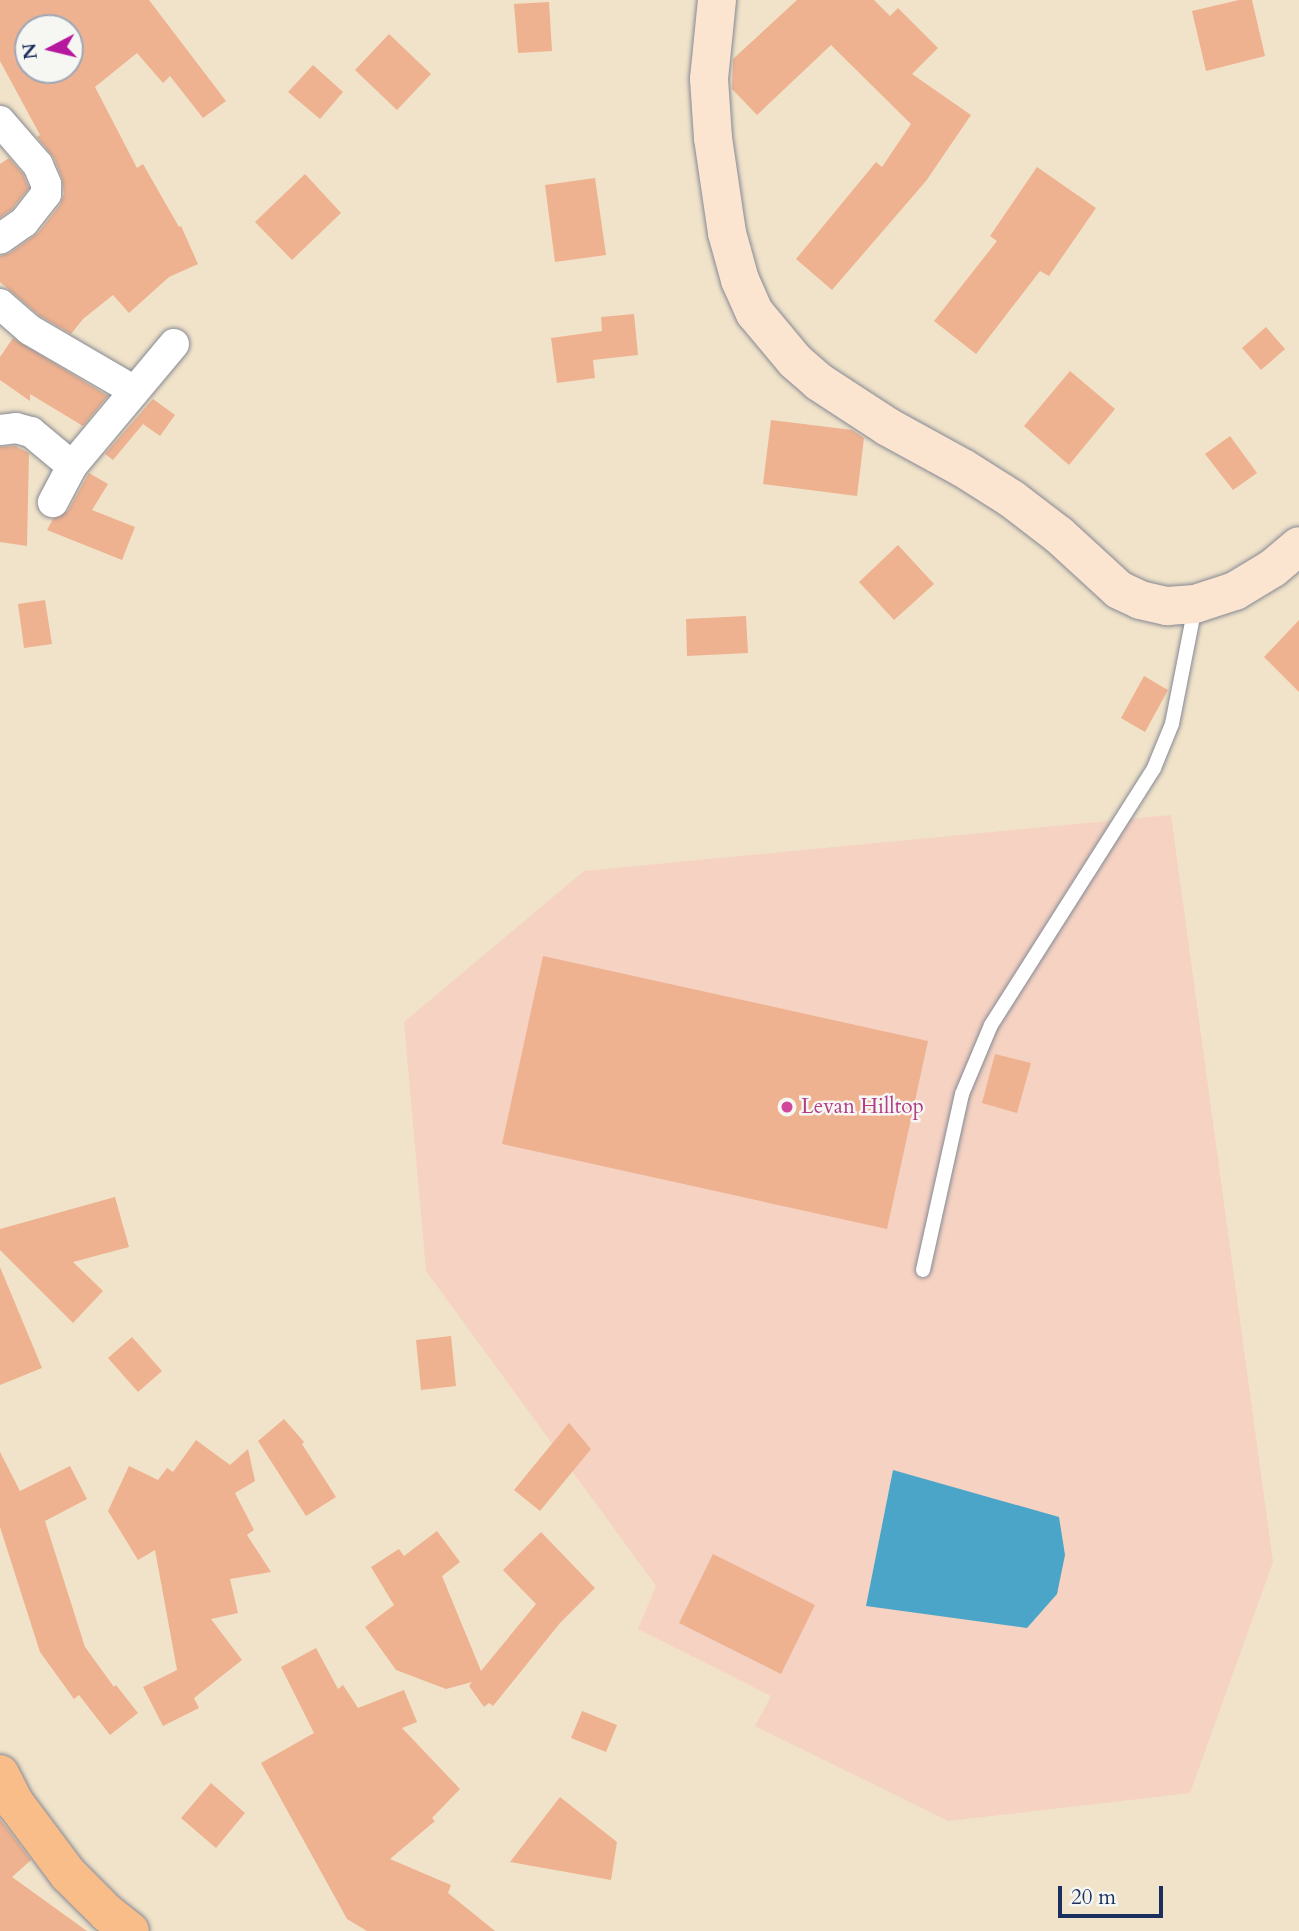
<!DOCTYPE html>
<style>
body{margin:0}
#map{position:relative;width:1299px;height:1931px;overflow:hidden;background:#f1e3c9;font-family:Cardo,serif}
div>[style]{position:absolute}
.built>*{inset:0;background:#f5d2c2}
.water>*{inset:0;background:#4aa5c8}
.building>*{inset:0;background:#eeb290}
.roads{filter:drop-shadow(0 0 2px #868994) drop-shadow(0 0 2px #868994)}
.lane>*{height:14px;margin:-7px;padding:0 7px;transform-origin:7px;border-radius:7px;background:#fff}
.street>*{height:30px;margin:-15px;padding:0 15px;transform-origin:15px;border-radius:15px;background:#fff}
.secondary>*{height:38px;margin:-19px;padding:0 19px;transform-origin:19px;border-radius:19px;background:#fce5d0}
.highway>*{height:38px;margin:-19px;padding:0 19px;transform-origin:19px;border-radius:19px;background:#f8bd89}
.dots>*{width:19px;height:19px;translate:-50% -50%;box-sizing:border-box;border:4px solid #f6f6f2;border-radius:50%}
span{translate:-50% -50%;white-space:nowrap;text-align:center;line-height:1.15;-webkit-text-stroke:5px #f6f6f2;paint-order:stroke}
.hotel-label{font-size:21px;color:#b23c85}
.left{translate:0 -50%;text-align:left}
.north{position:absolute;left:14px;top:14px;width:70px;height:70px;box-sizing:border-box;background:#f6f6f2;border:2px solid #9ea6b7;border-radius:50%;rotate:263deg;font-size:19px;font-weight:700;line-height:28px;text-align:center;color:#1b2f5e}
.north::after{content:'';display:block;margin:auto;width:24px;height:32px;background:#b5179e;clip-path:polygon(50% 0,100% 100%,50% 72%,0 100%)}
.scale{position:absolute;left:1058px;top:1886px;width:105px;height:32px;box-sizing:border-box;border:4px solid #1b2f5e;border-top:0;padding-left:9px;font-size:21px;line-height:24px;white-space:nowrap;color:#1b2f5e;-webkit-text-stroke:5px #f6f6f2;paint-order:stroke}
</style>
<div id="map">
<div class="built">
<div style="clip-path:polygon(1171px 815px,1273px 1562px,1190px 1793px,948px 1821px,755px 1726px,771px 1696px,638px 1629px,656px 1586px,426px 1271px,404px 1022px,584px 871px)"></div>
</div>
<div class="water">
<div style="clip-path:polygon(893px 1470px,1059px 1517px,1065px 1555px,1057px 1594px,1027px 1628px,866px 1606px)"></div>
</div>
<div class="building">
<div style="clip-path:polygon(evenodd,0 0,149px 0,226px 101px,203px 118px,170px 76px,163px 83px,137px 53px,95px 87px,137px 168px,143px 164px,179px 227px,181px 226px,198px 264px,169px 277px,129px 313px,113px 295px,83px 319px,71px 334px,40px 316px,0 282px,0 256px,10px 253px,38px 233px,60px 205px,64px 194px,62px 178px,54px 158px,37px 137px,40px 135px,0 61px,0 0,28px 28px,70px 28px,70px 70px,28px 70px,28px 28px)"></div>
<div style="clip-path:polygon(797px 0,874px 0,890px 16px,898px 8px,938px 48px,912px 74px,971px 115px,926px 181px,832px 290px,796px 259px,876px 162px,882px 167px,911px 124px,831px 45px,757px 115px,732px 89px,733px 59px)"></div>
<div style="clip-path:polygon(1239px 0,1252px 0,1265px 56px,1206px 71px,1192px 11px)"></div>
<div style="clip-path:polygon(549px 2px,552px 51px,518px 53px,514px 4px)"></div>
<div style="clip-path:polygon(389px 34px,431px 74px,397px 110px,355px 70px)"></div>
<div style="clip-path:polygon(313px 65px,343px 92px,320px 119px,288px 92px)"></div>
<div style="clip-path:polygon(9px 158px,23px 174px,29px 188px,12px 209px,0 218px,0 164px)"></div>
<div style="clip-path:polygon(1037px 167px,1096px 208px,1049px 276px,1040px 271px,976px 354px,934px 321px,997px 241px,990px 236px)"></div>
<div style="clip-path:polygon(305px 174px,341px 213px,292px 260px,255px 222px)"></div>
<div style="clip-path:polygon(595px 178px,606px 255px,555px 262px,545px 185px)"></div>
<div style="clip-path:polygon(634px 314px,638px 355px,593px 360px,595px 378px,557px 383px,551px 338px,602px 331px,601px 317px)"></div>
<div style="clip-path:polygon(1266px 327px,1285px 349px,1261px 370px,1242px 348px)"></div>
<div style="clip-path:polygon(13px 338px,108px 396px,83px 426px,30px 394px,30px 401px,0 380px,0 357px)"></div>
<div style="clip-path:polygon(1070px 371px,1115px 409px,1069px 465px,1024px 426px)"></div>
<div style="clip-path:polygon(153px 399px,175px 415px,160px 436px,143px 424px,113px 460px,105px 454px)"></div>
<div style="clip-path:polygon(771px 420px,852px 430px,864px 438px,857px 496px,763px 484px)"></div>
<div style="clip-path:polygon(1230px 436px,1257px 473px,1233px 490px,1205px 454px)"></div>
<div style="clip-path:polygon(15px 446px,29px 453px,27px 546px,0 542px,0 447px)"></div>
<div style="clip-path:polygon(89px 473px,108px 484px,92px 510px,135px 527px,122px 560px,47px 530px,53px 519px,68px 511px)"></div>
<div style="clip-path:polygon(898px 545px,934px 584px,894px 620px,859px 582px)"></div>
<div style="clip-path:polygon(45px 600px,52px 644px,24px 648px,18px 604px)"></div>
<div style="clip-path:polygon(746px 616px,748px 653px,687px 656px,686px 619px)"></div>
<div style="clip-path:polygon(1299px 620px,1299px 692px,1264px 657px)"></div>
<div style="clip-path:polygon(1144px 676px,1168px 690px,1145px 732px,1121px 718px)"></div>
<div style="clip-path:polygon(543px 956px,928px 1041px,887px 1229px,502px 1144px)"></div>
<div style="clip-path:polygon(995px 1054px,1031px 1063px,1017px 1113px,982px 1103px)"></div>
<div style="clip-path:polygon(115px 1197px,129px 1247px,73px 1262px,103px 1291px,73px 1323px,0 1250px,0 1229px)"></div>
<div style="clip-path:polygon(0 1267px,42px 1368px,0 1385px)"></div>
<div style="clip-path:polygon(451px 1336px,456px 1386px,421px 1390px,416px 1340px)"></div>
<div style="clip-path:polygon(132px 1337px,162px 1371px,138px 1392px,108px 1358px)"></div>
<div style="clip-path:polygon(284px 1419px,304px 1442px,302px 1444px,336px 1497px,306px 1516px,258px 1441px)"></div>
<div style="clip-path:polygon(569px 1423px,591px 1449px,540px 1511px,514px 1490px)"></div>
<div style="clip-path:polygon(196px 1440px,230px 1465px,248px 1449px,255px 1481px,235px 1493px,254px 1530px,247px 1535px,271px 1572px,230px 1579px,238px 1613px,211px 1619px,242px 1660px,194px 1698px,199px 1708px,163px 1726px,143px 1687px,177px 1670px,155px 1550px,138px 1560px,108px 1511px,129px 1466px,158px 1480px,167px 1468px,173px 1472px)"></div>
<div style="clip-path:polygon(0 1452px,20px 1491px,70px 1466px,87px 1499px,45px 1521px,85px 1647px,114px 1687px,116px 1685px,138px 1713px,110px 1735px,79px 1695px,74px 1699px,40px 1652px,0 1527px)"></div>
<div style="clip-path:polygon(437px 1531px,460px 1562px,442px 1576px,481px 1671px,536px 1604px,503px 1570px,541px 1532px,595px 1588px,560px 1623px,493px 1706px,489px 1703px,484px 1707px,469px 1686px,472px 1682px,446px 1689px,396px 1670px,365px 1627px,394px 1605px,371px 1567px,399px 1549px,404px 1556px)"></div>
<div style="clip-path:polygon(713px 1554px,815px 1605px,781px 1674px,679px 1623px)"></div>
<div style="clip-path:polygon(316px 1648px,338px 1689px,343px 1685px,358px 1708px,404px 1690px,417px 1722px,402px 1728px,460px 1789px,432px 1818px,435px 1821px,390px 1859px,451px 1885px,448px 1893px,495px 1931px,367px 1931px,347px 1919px,261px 1763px,314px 1733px,281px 1667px)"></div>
<div style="clip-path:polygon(582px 1711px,617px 1725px,606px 1752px,571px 1738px)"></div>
<div style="clip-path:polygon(211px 1783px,245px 1813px,216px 1848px,181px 1818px)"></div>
<div style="clip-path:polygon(560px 1797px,617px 1842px,611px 1880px,510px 1862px)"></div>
<div style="clip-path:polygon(0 1819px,31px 1860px,12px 1877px,87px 1931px,0 1931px)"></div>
</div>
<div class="roads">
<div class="lane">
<div style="left:923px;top:1270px;width:180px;rotate:-77.5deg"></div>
<div style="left:962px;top:1094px;width:75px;rotate:-67.2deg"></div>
<div style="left:991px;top:1025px;width:304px;rotate:-57.6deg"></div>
<div style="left:1154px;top:768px;width:48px;rotate:-67.8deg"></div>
<div style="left:1172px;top:724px;width:119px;rotate:-78.9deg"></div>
</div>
<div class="street">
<div style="left:0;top:121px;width:58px;rotate:49.2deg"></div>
<div style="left:38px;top:165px;width:21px;rotate:67deg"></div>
<div style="left:46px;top:184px;width:10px;rotate:90deg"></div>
<div style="left:46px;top:194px;width:36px;rotate:128deg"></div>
<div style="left:24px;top:222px;width:29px;rotate:145deg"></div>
<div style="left:0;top:304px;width:40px;rotate:41deg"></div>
<div style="left:30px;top:330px;width:121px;rotate:30.2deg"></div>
<div style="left:0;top:430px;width:16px;rotate:-7deg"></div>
<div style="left:16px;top:428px;width:16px;rotate:15deg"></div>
<div style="left:31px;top:432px;width:53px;rotate:39.7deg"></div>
<div style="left:72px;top:466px;width:41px;rotate:117.8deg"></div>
<div style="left:72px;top:466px;width:159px;rotate:-50.1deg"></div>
</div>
<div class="secondary">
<div style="left:717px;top:0;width:79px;rotate:95.8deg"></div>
<div style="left:709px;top:79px;width:59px;rotate:86.1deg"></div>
<div style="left:713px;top:138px;width:96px;rotate:81.6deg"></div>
<div style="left:727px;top:233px;width:49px;rotate:74.5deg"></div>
<div style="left:740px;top:280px;width:36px;rotate:66deg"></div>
<div style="left:755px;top:313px;width:62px;rotate:50.2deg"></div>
<div style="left:795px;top:361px;width:32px;rotate:41deg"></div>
<div style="left:819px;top:382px;width:82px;rotate:33.1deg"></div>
<div style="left:888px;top:427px;width:85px;rotate:28.7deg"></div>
<div style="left:963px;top:468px;width:58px;rotate:32.3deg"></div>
<div style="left:1012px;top:499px;width:59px;rotate:37.5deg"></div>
<div style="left:1059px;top:535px;width:81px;rotate:42.5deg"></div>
<div style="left:1119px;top:590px;width:23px;rotate:25deg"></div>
<div style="left:1140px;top:600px;width:28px;rotate:13deg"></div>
<div style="left:1167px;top:606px;width:28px;rotate:-4deg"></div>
<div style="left:1195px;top:604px;width:42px;rotate:-18deg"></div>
<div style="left:1235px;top:591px;width:44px;rotate:-31.2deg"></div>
<div style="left:1273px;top:568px;width:34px;rotate:-40deg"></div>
</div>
<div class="highway">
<div style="left:0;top:1774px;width:33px;rotate:63deg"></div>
<div style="left:15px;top:1803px;width:89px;rotate:53.3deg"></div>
<div style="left:68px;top:1874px;width:55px;rotate:45deg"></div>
<div style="left:107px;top:1913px;width:29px;rotate:38deg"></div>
</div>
</div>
<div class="dots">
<div style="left:787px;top:1107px;background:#d1479c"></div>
</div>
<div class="hotel-label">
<span class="left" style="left:801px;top:1107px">Levan Hilltop</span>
</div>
<div class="north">N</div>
<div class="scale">20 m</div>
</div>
